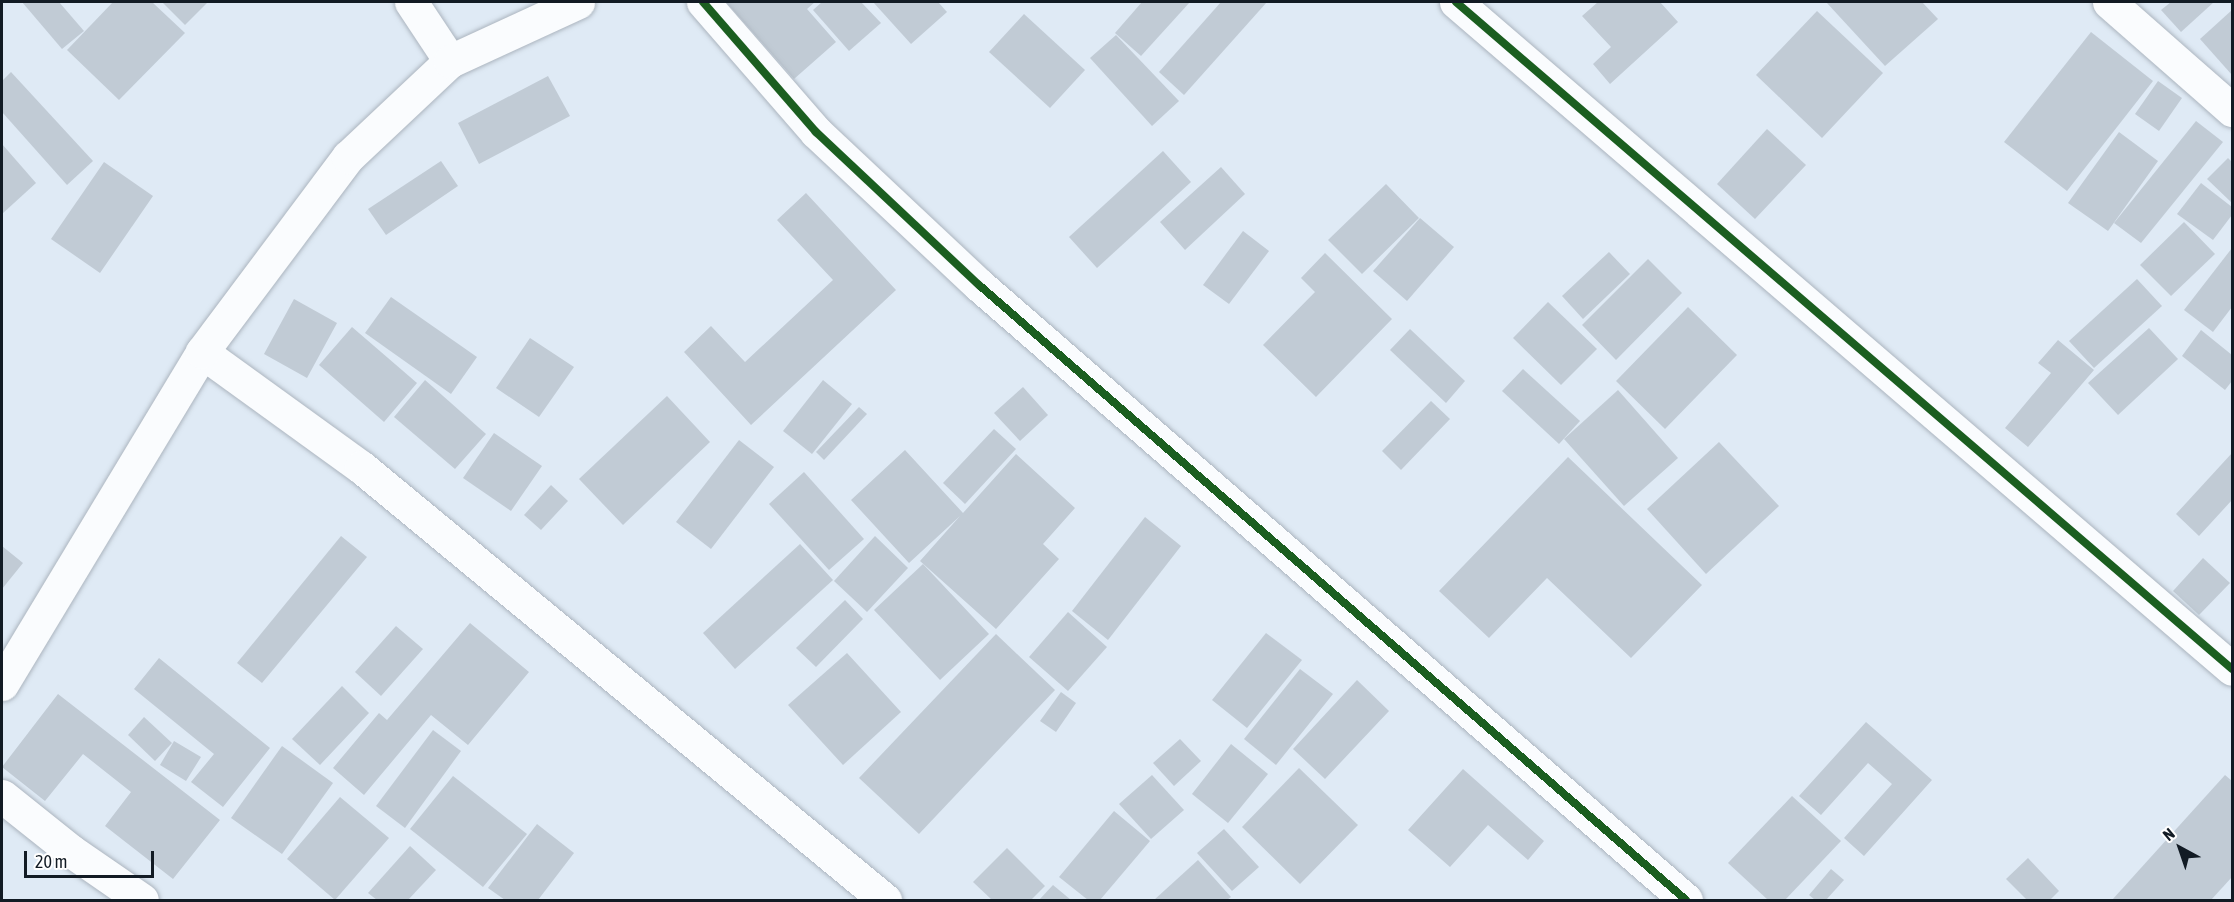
<!DOCTYPE html>
<style>
body{margin:0}
#map{position:relative;width:2234px;height:902px;overflow:hidden;background:#dfeaf5;font-family:"Asap Condensed",sans-serif}
div>[style]{position:absolute}
.building>*{inset:0;background:#c1cbd5}
.roads{filter:drop-shadow(0 0 2px #acb5bf) drop-shadow(0 0 2px #acb5bf)}
.minor>*{height:33px;margin:-16.5px;padding:0 16.5px;transform-origin:16.5px;border-radius:16.5px;background:#fafcfe}
.cycleway>*{height:8px;margin:-4px;padding:0 4px;transform-origin:4px;border-radius:4px;background:#1b5e20}
span{translate:-50% -50%;white-space:nowrap;text-align:center;line-height:1.15;-webkit-text-stroke:4.5px #fff;paint-order:stroke}
.frame{position:absolute;inset:0;border:3px solid #121b24;pointer-events:none}
.north{position:absolute;left:2150px;top:818px;width:60px;height:60px;-webkit-text-stroke:4px #fff;paint-order:stroke;rotate:320deg;font-size:16px;font-weight:700;line-height:24px;text-align:center;color:#121b24}
.north::after{content:'';display:block;margin:auto;width:21px;height:27px;background:#121b24;clip-path:polygon(50% 0,100% 100%,50% 72%,0 100%)}
.scale{position:absolute;left:24px;top:851px;width:130px;height:27px;box-sizing:border-box;border:3px solid #121b24;border-top:0;padding-left:8px;font-size:18px;line-height:21px;white-space:nowrap;color:#121b24;-webkit-text-stroke:4px #fff;paint-order:stroke}
</style>
<div id="map">
<div class="building">
<div style="clip-path:polygon(22px 2px,59px 2px,84px 31px,62px 49px)"></div>
<div style="clip-path:polygon(113px 2px,152px 2px,185px 33px,119px 100px,67px 50px)"></div>
<div style="clip-path:polygon(162px 2px,208px 2px,185px 25px)"></div>
<div style="clip-path:polygon(726px 2px,815px 2px,807px 9px,836px 42px,794px 79px)"></div>
<div style="clip-path:polygon(822px 2px,861px 2px,881px 23px,849px 51px,813px 10px)"></div>
<div style="clip-path:polygon(873px 2px,938px 2px,947px 12px,911px 44px)"></div>
<div style="clip-path:polygon(1142px 2px,1190px 2px,1141px 56px,1115px 33px)"></div>
<div style="clip-path:polygon(1221px 2px,1267px 2px,1184px 95px,1159px 72px)"></div>
<div style="clip-path:polygon(1598px 2px,1660px 2px,1678px 22px,1610px 84px,1593px 64px,1611px 47px,1582px 16px)"></div>
<div style="clip-path:polygon(1826px 2px,1922px 2px,1938px 19px,1885px 66px)"></div>
<div style="clip-path:polygon(2171px 2px,2214px 2px,2181px 32px,2161px 10px)"></div>
<div style="clip-path:polygon(2232px 10px,2232px 75px,2200px 39px)"></div>
<div style="clip-path:polygon(1817px 11px,1883px 73px,1822px 138px,1756px 75px)"></div>
<div style="clip-path:polygon(1024px 14px,1085px 70px,1050px 108px,989px 52px)"></div>
<div style="clip-path:polygon(2091px 32px,2153px 81px,2067px 191px,2004px 142px)"></div>
<div style="clip-path:polygon(1116px 35px,1179px 101px,1152px 126px,1090px 58px)"></div>
<div style="clip-path:polygon(11px 72px,93px 161px,67px 185px,2px 112px,2px 81px)"></div>
<div style="clip-path:polygon(548px 76px,570px 116px,479px 164px,458px 123px)"></div>
<div style="clip-path:polygon(2158px 81px,2182px 98px,2159px 131px,2135px 114px)"></div>
<div style="clip-path:polygon(2196px 121px,2223px 142px,2141px 243px,2114px 223px)"></div>
<div style="clip-path:polygon(1767px 129px,1806px 165px,1755px 219px,1717px 184px)"></div>
<div style="clip-path:polygon(2119px 132px,2158px 161px,2108px 231px,2068px 203px)"></div>
<div style="clip-path:polygon(2px 144px,36px 183px,2px 214px)"></div>
<div style="clip-path:polygon(1163px 151px,1191px 182px,1097px 268px,1069px 237px)"></div>
<div style="clip-path:polygon(2228px 158px,2232px 162px,2232px 203px,2207px 179px)"></div>
<div style="clip-path:polygon(441px 161px,458px 186px,386px 235px,368px 209px)"></div>
<div style="clip-path:polygon(104px 162px,153px 196px,100px 273px,51px 239px)"></div>
<div style="clip-path:polygon(1221px 167px,1245px 194px,1185px 250px,1160px 222px)"></div>
<div style="clip-path:polygon(2201px 183px,2232px 207px,2232px 215px,2213px 240px,2177px 214px)"></div>
<div style="clip-path:polygon(1386px 184px,1419px 218px,1362px 274px,1328px 240px)"></div>
<div style="clip-path:polygon(806px 193px,896px 290px,751px 425px,684px 352px,711px 326px,745px 362px,833px 280px,777px 220px)"></div>
<div style="clip-path:polygon(1420px 218px,1454px 247px,1407px 301px,1373px 271px)"></div>
<div style="clip-path:polygon(2184px 222px,2215px 254px,2171px 296px,2140px 265px)"></div>
<div style="clip-path:polygon(1243px 231px,1269px 251px,1229px 304px,1203px 285px)"></div>
<div style="clip-path:polygon(2232px 248px,2232px 307px,2213px 332px,2184px 310px)"></div>
<div style="clip-path:polygon(1609px 252px,1630px 274px,1583px 319px,1562px 296px)"></div>
<div style="clip-path:polygon(1325px 253px,1392px 319px,1316px 397px,1263px 345px,1315px 292px,1301px 278px)"></div>
<div style="clip-path:polygon(1648px 259px,1682px 293px,1616px 360px,1582px 325px)"></div>
<div style="clip-path:polygon(2137px 279px,2162px 306px,2094px 368px,2069px 341px)"></div>
<div style="clip-path:polygon(391px 297px,477px 357px,451px 394px,365px 333px)"></div>
<div style="clip-path:polygon(294px 299px,337px 323px,307px 378px,264px 354px)"></div>
<div style="clip-path:polygon(1548px 302px,1597px 349px,1561px 385px,1513px 338px)"></div>
<div style="clip-path:polygon(1688px 307px,1737px 355px,1665px 429px,1616px 381px)"></div>
<div style="clip-path:polygon(352px 327px,417px 383px,384px 422px,319px 365px)"></div>
<div style="clip-path:polygon(2149px 328px,2178px 359px,2118px 415px,2088px 383px)"></div>
<div style="clip-path:polygon(1410px 329px,1465px 381px,1446px 403px,1390px 350px)"></div>
<div style="clip-path:polygon(2201px 330px,2232px 355px,2232px 381px,2225px 390px,2182px 356px)"></div>
<div style="clip-path:polygon(530px 338px,574px 367px,539px 417px,496px 388px)"></div>
<div style="clip-path:polygon(2058px 340px,2094px 370px,2028px 447px,2005px 428px,2051px 373px,2038px 363px)"></div>
<div style="clip-path:polygon(1523px 369px,1580px 421px,1559px 444px,1502px 391px)"></div>
<div style="clip-path:polygon(425px 380px,486px 434px,455px 469px,394px 417px)"></div>
<div style="clip-path:polygon(823px 380px,852px 404px,812px 454px,783px 431px)"></div>
<div style="clip-path:polygon(1023px 387px,1048px 415px,1020px 441px,994px 413px)"></div>
<div style="clip-path:polygon(1618px 390px,1678px 458px,1624px 506px,1564px 439px)"></div>
<div style="clip-path:polygon(667px 396px,710px 442px,623px 525px,579px 479px)"></div>
<div style="clip-path:polygon(1431px 401px,1450px 419px,1401px 470px,1382px 451px)"></div>
<div style="clip-path:polygon(859px 407px,867px 414px,824px 460px,816px 452px)"></div>
<div style="clip-path:polygon(994px 429px,1016px 449px,965px 504px,943px 483px)"></div>
<div style="clip-path:polygon(494px 433px,542px 466px,511px 511px,463px 478px)"></div>
<div style="clip-path:polygon(739px 440px,774px 467px,711px 549px,676px 522px)"></div>
<div style="clip-path:polygon(1719px 442px,1779px 506px,1706px 574px,1647px 509px)"></div>
<div style="clip-path:polygon(905px 450px,963px 513px,1016px 454px,1075px 508px,1043px 544px,1059px 559px,996px 629px,920px 561px,960px 516px,909px 563px,851px 500px)"></div>
<div style="clip-path:polygon(2232px 453px,2232px 500px,2199px 536px,2176px 514px)"></div>
<div style="clip-path:polygon(1568px 457px,1702px 585px,1631px 658px,1547px 578px,1489px 638px,1439px 591px)"></div>
<div style="clip-path:polygon(804px 472px,864px 539px,829px 570px,769px 504px)"></div>
<div style="clip-path:polygon(551px 485px,568px 501px,541px 530px,524px 515px)"></div>
<div style="clip-path:polygon(1145px 517px,1181px 546px,1108px 640px,1072px 611px)"></div>
<div style="clip-path:polygon(341px 536px,367px 557px,262px 683px,237px 663px)"></div>
<div style="clip-path:polygon(875px 536px,908px 568px,867px 612px,834px 581px)"></div>
<div style="clip-path:polygon(800px 544px,833px 580px,735px 669px,703px 633px)"></div>
<div style="clip-path:polygon(2px 546px,23px 563px,2px 589px)"></div>
<div style="clip-path:polygon(2203px 558px,2230px 583px,2199px 615px,2173px 591px)"></div>
<div style="clip-path:polygon(923px 564px,989px 634px,940px 680px,874px 610px)"></div>
<div style="clip-path:polygon(845px 600px,863px 619px,816px 667px,796px 648px)"></div>
<div style="clip-path:polygon(1068px 612px,1107px 647px,1068px 691px,1029px 657px)"></div>
<div style="clip-path:polygon(470px 623px,529px 672px,468px 745px,431px 715px,364px 795px,333px 768px,379px 713px,387px 720px)"></div>
<div style="clip-path:polygon(396px 626px,423px 649px,381px 696px,355px 672px)"></div>
<div style="clip-path:polygon(1266px 633px,1302px 660px,1247px 728px,1212px 700px)"></div>
<div style="clip-path:polygon(996px 634px,1055px 690px,919px 834px,859px 778px)"></div>
<div style="clip-path:polygon(847px 653px,901px 712px,843px 765px,788px 705px)"></div>
<div style="clip-path:polygon(159px 658px,270px 748px,223px 807px,191px 782px,214px 754px,134px 689px)"></div>
<div style="clip-path:polygon(1300px 669px,1333px 694px,1276px 765px,1244px 739px)"></div>
<div style="clip-path:polygon(1357px 680px,1389px 711px,1325px 779px,1293px 749px)"></div>
<div style="clip-path:polygon(342px 686px,369px 713px,320px 765px,292px 739px)"></div>
<div style="clip-path:polygon(1061px 692px,1076px 703px,1056px 732px,1040px 721px)"></div>
<div style="clip-path:polygon(58px 694px,220px 820px,173px 879px,105px 826px,131px 792px,83px 754px,45px 801px,2px 767px)"></div>
<div style="clip-path:polygon(144px 717px,172px 743px,155px 761px,128px 735px)"></div>
<div style="clip-path:polygon(1866px 722px,1932px 780px,1864px 856px,1844px 838px,1892px 784px,1868px 763px,1821px 815px,1799px 796px)"></div>
<div style="clip-path:polygon(433px 730px,461px 751px,405px 828px,376px 806px)"></div>
<div style="clip-path:polygon(1180px 739px,1201px 761px,1174px 786px,1153px 763px)"></div>
<div style="clip-path:polygon(174px 741px,201px 757px,186px 781px,160px 765px)"></div>
<div style="clip-path:polygon(1231px 744px,1268px 774px,1228px 823px,1192px 794px)"></div>
<div style="clip-path:polygon(282px 746px,333px 783px,282px 854px,231px 818px)"></div>
<div style="clip-path:polygon(1299px 768px,1358px 825px,1300px 884px,1242px 827px)"></div>
<div style="clip-path:polygon(1463px 769px,1544px 841px,1528px 860px,1488px 825px,1450px 867px,1408px 830px)"></div>
<div style="clip-path:polygon(1152px 775px,1184px 810px,1151px 839px,1119px 804px)"></div>
<div style="clip-path:polygon(2225px 775px,2232px 781px,2232px 877px,2211px 900px,2112px 900px)"></div>
<div style="clip-path:polygon(453px 776px,527px 834px,483px 887px,410px 829px)"></div>
<div style="clip-path:polygon(1792px 796px,1841px 841px,1785px 900px,1768px 900px,1728px 863px)"></div>
<div style="clip-path:polygon(340px 797px,389px 838px,335px 900px,287px 859px)"></div>
<div style="clip-path:polygon(1114px 811px,1150px 841px,1100px 900px,1088px 900px,1059px 877px)"></div>
<div style="clip-path:polygon(537px 824px,574px 853px,538px 900px,505px 900px,488px 888px)"></div>
<div style="clip-path:polygon(1224px 829px,1259px 867px,1232px 891px,1197px 853px)"></div>
<div style="clip-path:polygon(410px 846px,436px 870px,408px 900px,377px 900px,368px 893px)"></div>
<div style="clip-path:polygon(1007px 848px,1045px 886px,1031px 900px,992px 900px,973px 882px)"></div>
<div style="clip-path:polygon(2028px 858px,2059px 891px,2050px 900px,2027px 900px,2006px 879px)"></div>
<div style="clip-path:polygon(1198px 860px,1231px 897px,1227px 900px,1154px 900px)"></div>
<div style="clip-path:polygon(1831px 869px,1844px 880px,1826px 900px,1815px 900px,1809px 895px)"></div>
<div style="clip-path:polygon(1053px 885px,1071px 900px,1039px 900px)"></div>
</div>
<div class="roads">
<div class="minor">
<div style="left:411px;top:2px;width:71px;rotate:56.5deg"></div>
<div style="left:703px;top:2px;width:172px;rotate:49deg"></div>
<div style="left:816px;top:132px;width:224px;rotate:43.2deg"></div>
<div style="left:979px;top:285px;width:937px;rotate:41.02deg"></div>
<div style="left:1456px;top:2px;width:1023px;rotate:40.68deg"></div>
<div style="left:2109px;top:2px;width:164px;rotate:41.3deg"></div>
<div style="left:202px;top:352px;width:196px;rotate:35.9deg"></div>
<div style="left:361px;top:467px;width:680px;rotate:39.57deg"></div>
<div style="left:2px;top:684px;width:388px;rotate:-58.9deg"></div>
<div style="left:202px;top:352px;width:244px;rotate:-53.2deg"></div>
<div style="left:348px;top:157px;width:140px;rotate:-43.3deg"></div>
<div style="left:450px;top:61px;width:141px;rotate:-24.7deg"></div>
<div style="left:2px;top:796px;width:88px;rotate:38.6deg"></div>
<div style="left:71px;top:851px;width:86px;rotate:34.6deg"></div>
</div>
</div>
<div class="cycleway">
<div style="left:703px;top:2px;width:172px;rotate:49deg"></div>
<div style="left:816px;top:132px;width:224px;rotate:43.2deg"></div>
<div style="left:979px;top:285px;width:937px;rotate:41.02deg"></div>
<div style="left:1456px;top:2px;width:1023px;rotate:40.68deg"></div>
</div>
<div class="frame"></div>
<div class="north">N</div>
<div class="scale">20 m</div>
</div>
